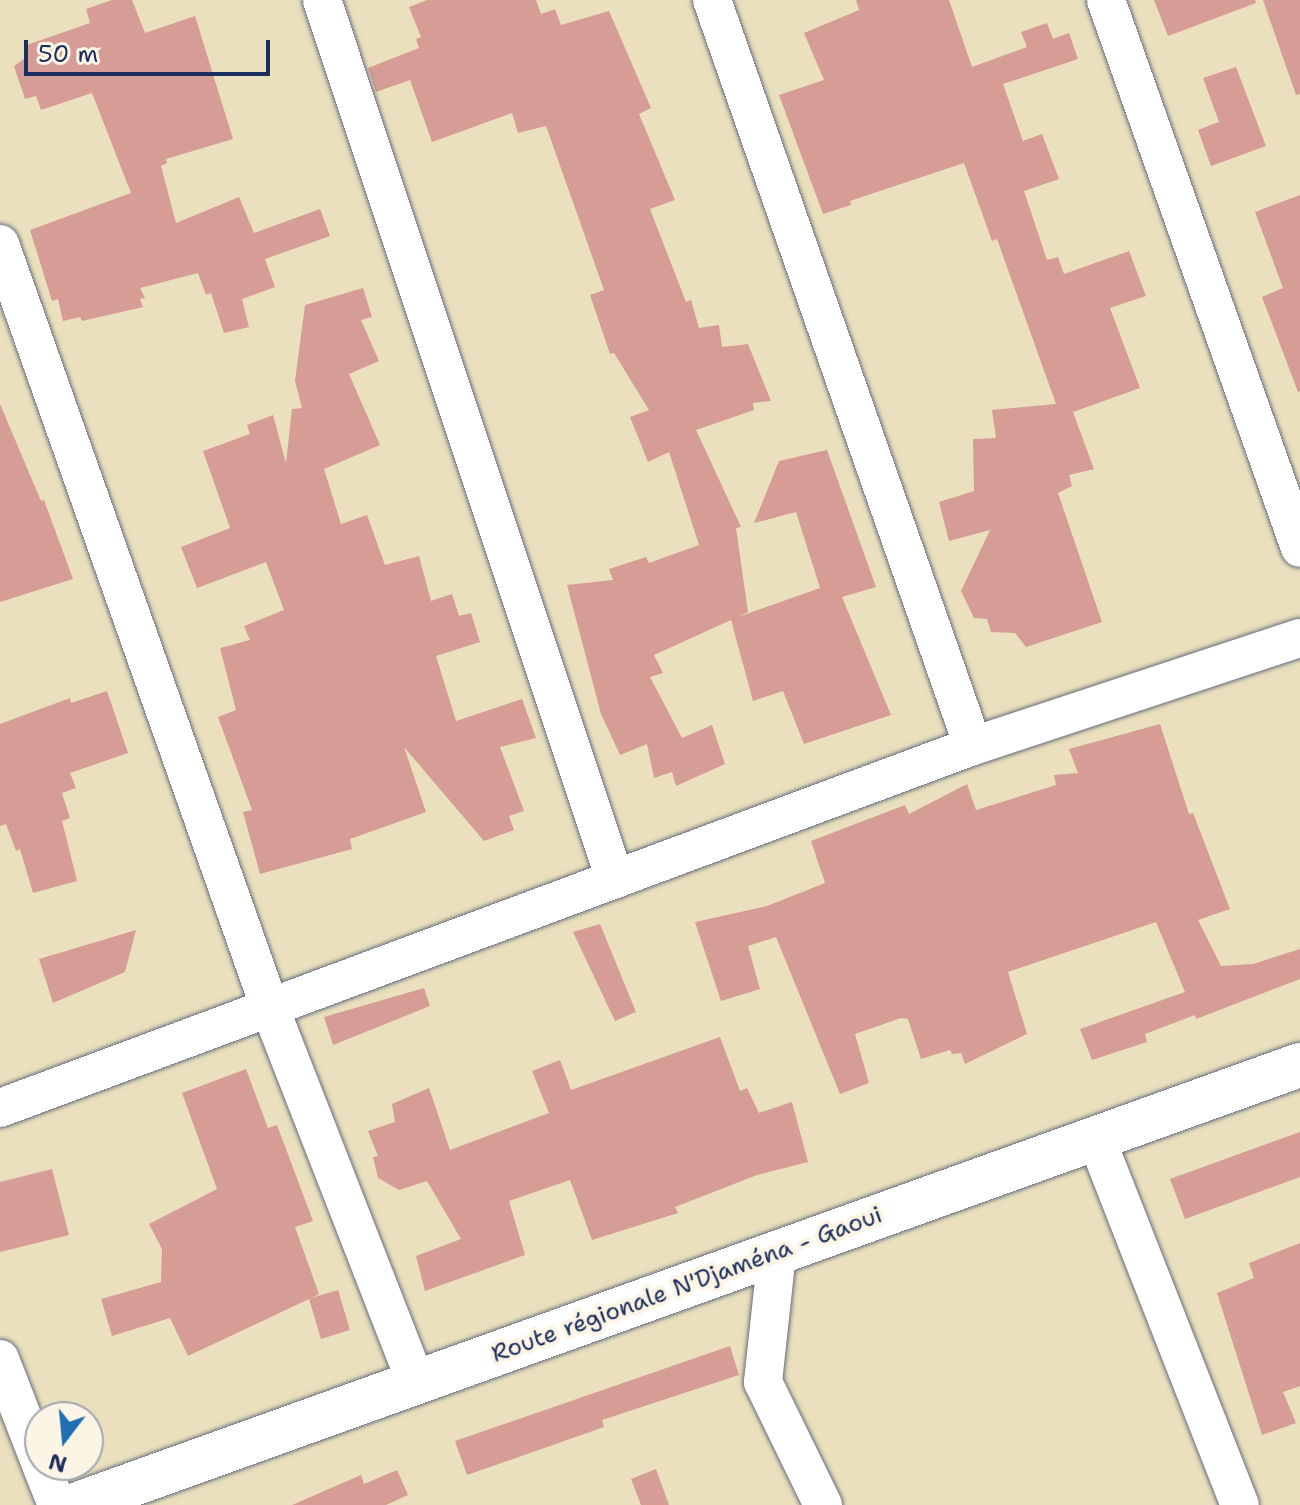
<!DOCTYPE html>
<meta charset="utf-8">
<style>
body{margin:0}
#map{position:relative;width:1300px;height:1505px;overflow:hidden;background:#ebe0bd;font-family:"Shantell Sans",sans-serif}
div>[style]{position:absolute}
.building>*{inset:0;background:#d69c96}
.roads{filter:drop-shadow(0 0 2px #646d7f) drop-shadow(0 0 2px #646d7f)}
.minor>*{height:38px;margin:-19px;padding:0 19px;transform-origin:19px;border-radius:19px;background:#fff}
.tertiary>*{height:44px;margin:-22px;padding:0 22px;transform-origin:22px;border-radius:22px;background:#fff}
span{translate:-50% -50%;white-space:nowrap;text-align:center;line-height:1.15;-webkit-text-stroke:8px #fcf5e5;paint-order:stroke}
.street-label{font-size:24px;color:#1b2f5e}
.north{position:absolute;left:24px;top:1401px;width:80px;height:80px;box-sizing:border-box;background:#fcf5e5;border:2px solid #a2a6af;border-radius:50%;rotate:196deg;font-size:22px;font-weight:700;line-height:32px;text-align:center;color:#1b2f5e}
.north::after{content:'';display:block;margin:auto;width:28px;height:36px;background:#1f6fb2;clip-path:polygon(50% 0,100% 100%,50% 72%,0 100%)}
.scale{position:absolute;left:24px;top:40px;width:246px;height:36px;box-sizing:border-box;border:4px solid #1b2f5e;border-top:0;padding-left:10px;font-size:24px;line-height:28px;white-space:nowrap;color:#1b2f5e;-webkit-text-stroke:6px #fcf5e5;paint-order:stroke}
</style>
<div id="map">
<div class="building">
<div style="clip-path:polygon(112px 0,132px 0,145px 33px,195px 16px,233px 139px,166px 159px,167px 163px,161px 166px,176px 223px,239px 197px,254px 233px,320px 209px,330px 236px,265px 259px,275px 287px,242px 299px,249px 327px,224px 333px,211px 293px,206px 295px,198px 273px,140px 288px,145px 298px,140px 299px,143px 307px,82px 321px,80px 317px,63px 321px,58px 299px,52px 301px,30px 230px,131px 193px,92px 93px,41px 110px,36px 96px,25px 99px,14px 66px,27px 57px,24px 46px,90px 23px,86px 9px)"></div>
<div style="clip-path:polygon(427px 0,536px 0,541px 14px,555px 9px,561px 25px,609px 11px,651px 108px,639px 114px,675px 200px,650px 209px,686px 302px,691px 300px,699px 328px,719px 325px,722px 347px,748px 344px,771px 401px,753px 403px,754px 410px,696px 430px,741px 527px,736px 528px,748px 612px,738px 617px,820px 588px,796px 512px,754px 523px,779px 461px,827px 450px,876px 587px,842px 597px,891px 715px,804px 744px,783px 691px,753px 701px,731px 620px,654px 655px,663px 673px,650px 677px,682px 738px,712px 725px,725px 764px,676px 786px,672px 772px,654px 778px,647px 744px,620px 755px,601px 714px,567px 585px,613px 580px,609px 569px,646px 557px,649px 563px,699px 545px,669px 452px,648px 462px,630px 417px,649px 410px,614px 353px,610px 354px,590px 295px,604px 290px,546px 126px,518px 133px,512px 113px,432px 142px,410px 80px,376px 92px,368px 68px,419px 48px,416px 39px,421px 37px,409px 7px)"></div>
<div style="clip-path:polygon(856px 0,949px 0,972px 67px,1027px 47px,1021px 32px,1047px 23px,1053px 39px,1069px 33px,1078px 59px,1003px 84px,1023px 141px,1042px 134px,1059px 179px,1024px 191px,1047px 260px,1058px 257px,1064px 274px,1129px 251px,1146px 296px,1110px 308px,1140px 388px,1073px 412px,1094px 469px,1069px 475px,1072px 486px,1058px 493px,1102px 622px,1026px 647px,1015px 633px,991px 632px,987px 619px,974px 618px,961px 591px,990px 530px,949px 541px,939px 502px,974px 491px,973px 439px,996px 438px,992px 410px,1056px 404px,997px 239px,992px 241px,964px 163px,850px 201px,851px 205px,823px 214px,779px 95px,824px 80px,804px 33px,859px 10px)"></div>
<div style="clip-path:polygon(1154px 0,1255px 0,1256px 3px,1168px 36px)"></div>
<div style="clip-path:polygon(1263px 0,1300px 0,1300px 94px,1296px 95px)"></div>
<div style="clip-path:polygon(1236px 67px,1266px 146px,1211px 166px,1198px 130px,1219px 122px,1203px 78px)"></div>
<div style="clip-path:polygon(1300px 195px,1300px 391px,1298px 392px,1262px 297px,1283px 288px,1255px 212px)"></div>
<div style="clip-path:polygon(363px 288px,372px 317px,361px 320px,379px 361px,349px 374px,380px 445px,324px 469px,341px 524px,367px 515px,385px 565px,419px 556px,431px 601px,452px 594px,459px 616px,471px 613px,480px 642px,436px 656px,456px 721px,522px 699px,536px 738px,500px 747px,524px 811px,509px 816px,514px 830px,484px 841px,404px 747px,426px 812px,350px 839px,352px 849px,260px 874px,243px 812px,252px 810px,218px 717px,236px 710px,220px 648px,250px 640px,244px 626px,284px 610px,266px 562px,197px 588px,181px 547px,230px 528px,203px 451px,250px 434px,247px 425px,273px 415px,286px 463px,292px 409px,302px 408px,295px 381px,305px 305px)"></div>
<div style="clip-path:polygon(0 404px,41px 501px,44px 500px,73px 579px,0 602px)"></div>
<div style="clip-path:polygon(107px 691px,128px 753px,70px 773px,76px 788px,62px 793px,70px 818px,62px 821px,77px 881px,33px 893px,20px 849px,16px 851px,6px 824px,0 826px,0 724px,70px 698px,71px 703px)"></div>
<div style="clip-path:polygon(1160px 724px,1189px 814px,1193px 813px,1230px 909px,1198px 920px,1221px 966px,1253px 964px,1300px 949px,1300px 979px,1196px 1019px,1195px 1015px,1145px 1034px,1147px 1042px,1092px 1060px,1080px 1029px,1185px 992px,1156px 922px,1008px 972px,1027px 1034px,965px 1064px,961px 1053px,952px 1054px,950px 1050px,921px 1059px,908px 1019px,901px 1018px,855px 1034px,869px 1083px,840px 1094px,776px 937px,748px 946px,760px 989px,721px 1001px,695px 922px,767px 906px,825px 883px,811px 841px,905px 805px,909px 814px,967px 784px,976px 810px,1056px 785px,1054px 775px,1078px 773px,1069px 749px)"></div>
<div style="clip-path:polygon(600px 924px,636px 1012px,615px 1021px,573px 932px)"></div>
<div style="clip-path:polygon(136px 930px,125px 972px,53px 1003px,39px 959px)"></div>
<div style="clip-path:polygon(424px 988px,430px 1006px,333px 1045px,324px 1017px)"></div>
<div style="clip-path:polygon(720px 1037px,740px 1091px,747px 1088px,759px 1113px,792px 1102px,808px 1162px,757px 1175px,675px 1207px,678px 1213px,592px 1240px,570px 1180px,509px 1201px,525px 1255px,425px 1291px,416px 1256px,461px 1239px,427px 1181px,399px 1190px,378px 1178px,373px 1157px,378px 1156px,368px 1131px,395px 1122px,392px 1104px,429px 1088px,450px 1150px,549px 1113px,532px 1071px,560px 1060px,571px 1090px)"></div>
<div style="clip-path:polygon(246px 1069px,268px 1128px,277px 1125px,313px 1221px,295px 1227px,319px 1294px,311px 1298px,338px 1290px,350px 1330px,321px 1339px,309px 1299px,188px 1356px,170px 1318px,112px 1336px,101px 1299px,161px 1282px,162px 1249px,149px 1224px,217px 1189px,182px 1093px)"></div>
<div style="clip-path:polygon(1300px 1132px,1300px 1177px,1185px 1219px,1170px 1179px)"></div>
<div style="clip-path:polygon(52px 1169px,69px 1235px,0 1252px,0 1182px)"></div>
<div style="clip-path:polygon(1300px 1243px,1300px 1386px,1283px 1392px,1296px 1423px,1262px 1435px,1217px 1293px,1254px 1278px,1249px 1263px)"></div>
<div style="clip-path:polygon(730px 1346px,739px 1375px,602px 1420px,604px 1427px,467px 1475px,455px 1441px)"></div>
<div style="clip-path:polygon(656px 1469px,669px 1505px,641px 1505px,631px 1479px)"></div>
<div style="clip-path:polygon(397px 1470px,408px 1495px,386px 1505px,292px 1505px,361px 1475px,364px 1484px)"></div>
</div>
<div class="roads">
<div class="minor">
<div style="left:322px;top:0;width:927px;rotate:71.57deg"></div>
<div style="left:712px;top:0;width:790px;rotate:70.72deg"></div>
<div style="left:1106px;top:0;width:581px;rotate:70.51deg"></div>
<div style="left:0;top:244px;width:810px;rotate:70.54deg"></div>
<div style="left:270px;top:1008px;width:402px;rotate:68.7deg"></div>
<div style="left:0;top:1108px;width:1038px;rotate:-20.41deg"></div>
<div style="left:973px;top:746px;width:344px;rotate:-18.3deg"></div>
<div style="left:1096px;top:1138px;width:394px;rotate:68.6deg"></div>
<div style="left:777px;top:1253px;width:130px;rotate:96.2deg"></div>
<div style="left:763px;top:1382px;width:137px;rotate:64deg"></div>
<div style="left:0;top:1359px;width:110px;rotate:68.8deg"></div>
<div style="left:41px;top:1465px;width:43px;rotate:68.2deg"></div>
</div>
<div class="tertiary">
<div style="left:75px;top:1505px;width:1302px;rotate:-19.76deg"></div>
</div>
</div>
<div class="street-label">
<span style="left:687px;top:1285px;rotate:-20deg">Route régionale N'Djaména - Gaoui</span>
</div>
<div class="north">N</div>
<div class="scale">50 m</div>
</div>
